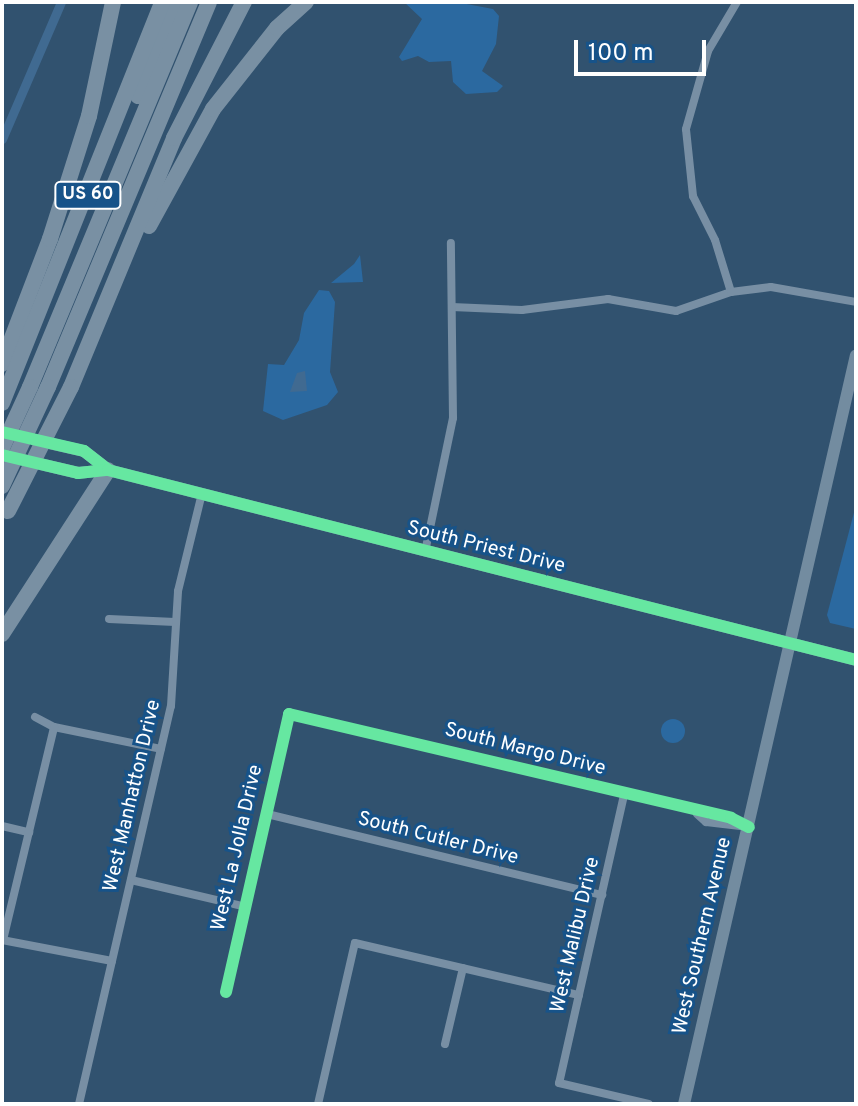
<!DOCTYPE html>
<style>
body{margin:0}
#map{position:relative;width:858px;height:1106px;overflow:hidden;background:#31526f;font-family:Overpass,sans-serif}
div>[style]{position:absolute}
.green>*{inset:0;background:#2b69a0}
.round{border-radius:50%}
.water>*{inset:0;background:#406a91}
.canal>*{height:9px;margin:-4.5px;padding:0 4.5px;transform-origin:4.5px;border-radius:4.5px;background:#406a91}
.minor>*{height:8px;margin:-4px;padding:0 4px;transform-origin:4px;border-radius:4px;background:#788fa4}
.secondary>*{height:12px;margin:-6px;padding:0 6px;transform-origin:6px;border-radius:6px;background:#738ca0}
.motorway>*{height:16px;margin:-8px;padding:0 8px;transform-origin:8px;border-radius:8px;background:#7990a3}
.motorway-bridge>*{height:16px;margin:-8px;padding:0 8px;transform-origin:8px;border-radius:8px;background:#7990a3}
.cycleway>*{height:12px;margin:-6px;padding:0 6px;transform-origin:6px;border-radius:6px;background:#66e7a1}
span{translate:-50% -50%;white-space:nowrap;text-align:center;line-height:1.15;-webkit-text-stroke:6px #175389;paint-order:stroke}
.shield-label span{padding:2px 6px;background:#175389;border:2px solid;border-radius:6px;-webkit-text-stroke-width:0}
.shield-label{font-size:18px;color:#fff;font-weight:700}
.street-label{font-size:20px;color:#fff}
.frame{position:absolute;inset:0;border:4px solid #fff;pointer-events:none}
.scale{position:absolute;left:574px;top:40px;width:132px;height:36px;box-sizing:border-box;border:4px solid #fff;border-top:0;padding-left:10px;font-size:24px;line-height:28px;white-space:nowrap;color:#fff;-webkit-text-stroke:6px #175389;paint-order:stroke}
</style>
<div id="map">
<div class="green">
<div style="clip-path:polygon(404px 2px,456px 2px,493px 9px,499px 16px,496px 44px,482px 71px,503px 86px,497px 92px,466px 94px,453px 82px,451px 61px,429px 62px,418px 56px,402px 61px,399px 57px,422px 19px)"></div>
<div style="clip-path:polygon(360px 255px,363px 282px,331px 283px,354px 264px)"></div>
<div style="clip-path:polygon(319px 290px,329px 291px,335px 302px,330px 372px,338px 392px,327px 405px,283px 420px,263px 411px,268px 364px,284px 365px,299px 340px,304px 313px)"></div>
<div style="clip-path:polygon(856px 505px,856px 629px,830px 623px,827px 615px)"></div>
<div class="round" style="left:661px;top:719px;width:24px;height:24px"></div>
</div>
<div class="water">
<div style="clip-path:polygon(305px 371px,307px 391px,290px 392px,297px 373px)"></div>
</div>
<div class="canal">
<div style="left:2px;top:139px;width:149px;rotate:-66.7deg"></div>
</div>
<div class="minor">
<div style="left:731px;top:292px;width:54px;rotate:-107.1deg"></div>
<div style="left:715px;top:240px;width:49px;rotate:-116.6deg"></div>
<div style="left:693px;top:196px;width:67px;rotate:-96deg"></div>
<div style="left:686px;top:129px;width:81px;rotate:-74.2deg"></div>
<div style="left:708px;top:51px;width:57px;rotate:-59.4deg"></div>
<div style="left:452px;top:307px;width:70px;rotate:2.5deg"></div>
<div style="left:522px;top:310px;width:87px;rotate:-7.3deg"></div>
<div style="left:608px;top:299px;width:69px;rotate:10deg"></div>
<div style="left:676px;top:311px;width:58px;rotate:-19.1deg"></div>
<div style="left:731px;top:292px;width:40px;rotate:-7.1deg"></div>
<div style="left:771px;top:287px;width:86px;rotate:10deg"></div>
<div style="left:425px;top:552px;width:137px;rotate:-78.2deg"></div>
<div style="left:453px;top:418px;width:175px;rotate:-90.7deg"></div>
<div style="left:109px;top:619px;width:66px;rotate:2.6deg"></div>
<div style="left:35px;top:717px;width:21px;rotate:28deg"></div>
<div style="left:54px;top:727px;width:109px;rotate:11.6deg"></div>
<div style="left:624px;top:795px;width:295px;rotate:102.7deg"></div>
<div style="left:559px;top:1083px;width:92px;rotate:13.1deg"></div>
<div style="left:267px;top:814px;width:345px;rotate:13.6deg"></div>
<div style="left:697px;top:814px;width:12px;rotate:42deg"></div>
<div style="left:706px;top:822px;width:43px;rotate:6.6deg"></div>
<div style="left:2px;top:826px;width:28px;rotate:13deg"></div>
<div style="left:131px;top:880px;width:118px;rotate:13.2deg"></div>
<div style="left:2px;top:940px;width:112px;rotate:10.8deg"></div>
<div style="left:3px;top:940px;width:219px;rotate:-76.5deg"></div>
<div style="left:226px;top:992px;width:285px;rotate:-77.2deg"></div>
<div style="left:289px;top:714px;width:454px;rotate:13.2deg"></div>
<div style="left:731px;top:818px;width:20px;rotate:27deg"></div>
<div style="left:445px;top:1044px;width:78px;rotate:-76.7deg"></div>
<div style="left:79px;top:1104px;width:408px;rotate:-77deg"></div>
<div style="left:171px;top:706px;width:115px;rotate:-86.5deg"></div>
<div style="left:178px;top:591px;width:101px;rotate:-76.2deg"></div>
<div style="left:318px;top:1104px;width:165px;rotate:-77.1deg"></div>
<div style="left:355px;top:943px;width:230px;rotate:13.1deg"></div>
</div>
<div class="secondary">
<div style="left:35px;top:440px;width:50px;rotate:12.7deg"></div>
<div style="left:84px;top:451px;width:31px;rotate:38deg"></div>
<div style="left:2px;top:455px;width:78px;rotate:13.3deg"></div>
<div style="left:78px;top:473px;width:30px;rotate:-6deg"></div>
<div style="left:108px;top:470px;width:772px;rotate:14.25deg"></div>
<div style="left:684px;top:1104px;width:768px;rotate:-77.07deg"></div>
</div>
<div class="motorway">
<div style="left:138px;top:96px;width:102px;rotate:-67.5deg"></div>
<div style="left:149px;top:226px;width:133px;rotate:-61.3deg"></div>
<div style="left:213px;top:109px;width:103px;rotate:-51.7deg"></div>
<div style="left:277px;top:28px;width:39px;rotate:-42deg"></div>
<div style="left:2px;top:364px;width:134px;rotate:-69deg"></div>
<div style="left:50px;top:239px;width:129px;rotate:-72.4deg"></div>
<div style="left:89px;top:116px;width:116px;rotate:-78.1deg"></div>
<div style="left:30px;top:387px;width:417px;rotate:-67.4deg"></div>
<div style="left:48px;top:387px;width:417px;rotate:-67.3deg"></div>
<div style="left:71px;top:387px;width:269px;rotate:-67.5deg"></div>
<div style="left:174px;top:138px;width:153px;rotate:-62.8deg"></div>
<div style="left:2px;top:403px;width:432px;rotate:-68.2deg"></div>
<div style="left:2px;top:634px;width:195px;rotate:-57.1deg"></div>
</div>
<div class="motorway-bridge">
<div style="left:2px;top:448px;width:67px;rotate:-65.3deg"></div>
<div style="left:2px;top:486px;width:109px;rotate:-65.1deg"></div>
<div style="left:8px;top:511px;width:139px;rotate:-63.1deg"></div>
</div>
<div class="cycleway">
<div style="left:2px;top:432px;width:84px;rotate:13deg"></div>
<div style="left:84px;top:451px;width:31px;rotate:38deg"></div>
<div style="left:2px;top:455px;width:78px;rotate:13.3deg"></div>
<div style="left:78px;top:473px;width:30px;rotate:-6deg"></div>
<div style="left:108px;top:470px;width:772px;rotate:14.25deg"></div>
<div style="left:226px;top:992px;width:285px;rotate:-77.2deg"></div>
<div style="left:289px;top:714px;width:454px;rotate:13.2deg"></div>
<div style="left:731px;top:818px;width:20px;rotate:27deg"></div>
</div>
<div class="shield-label">
<span style="left:88px;top:195px">US 60</span>
</div>
<div class="street-label">
<span style="left:486px;top:548px;rotate:14deg">South Priest Drive</span>
<span style="left:525px;top:750px;rotate:14deg">South Margo Drive</span>
<span style="left:133px;top:796px;rotate:-77deg">West Manhatton Drive</span>
<span style="left:438px;top:839px;rotate:14deg">South Cutler Drive</span>
<span style="left:238px;top:848px;rotate:-77deg">West La Jolla Drive</span>
<span style="left:576px;top:935px;rotate:-77deg">West Malibu Drive</span>
<span style="left:703px;top:936px;rotate:-77deg">West Southern Avenue</span>
</div>
<div class="frame"></div>
<div class="scale">100 m</div>
</div>
